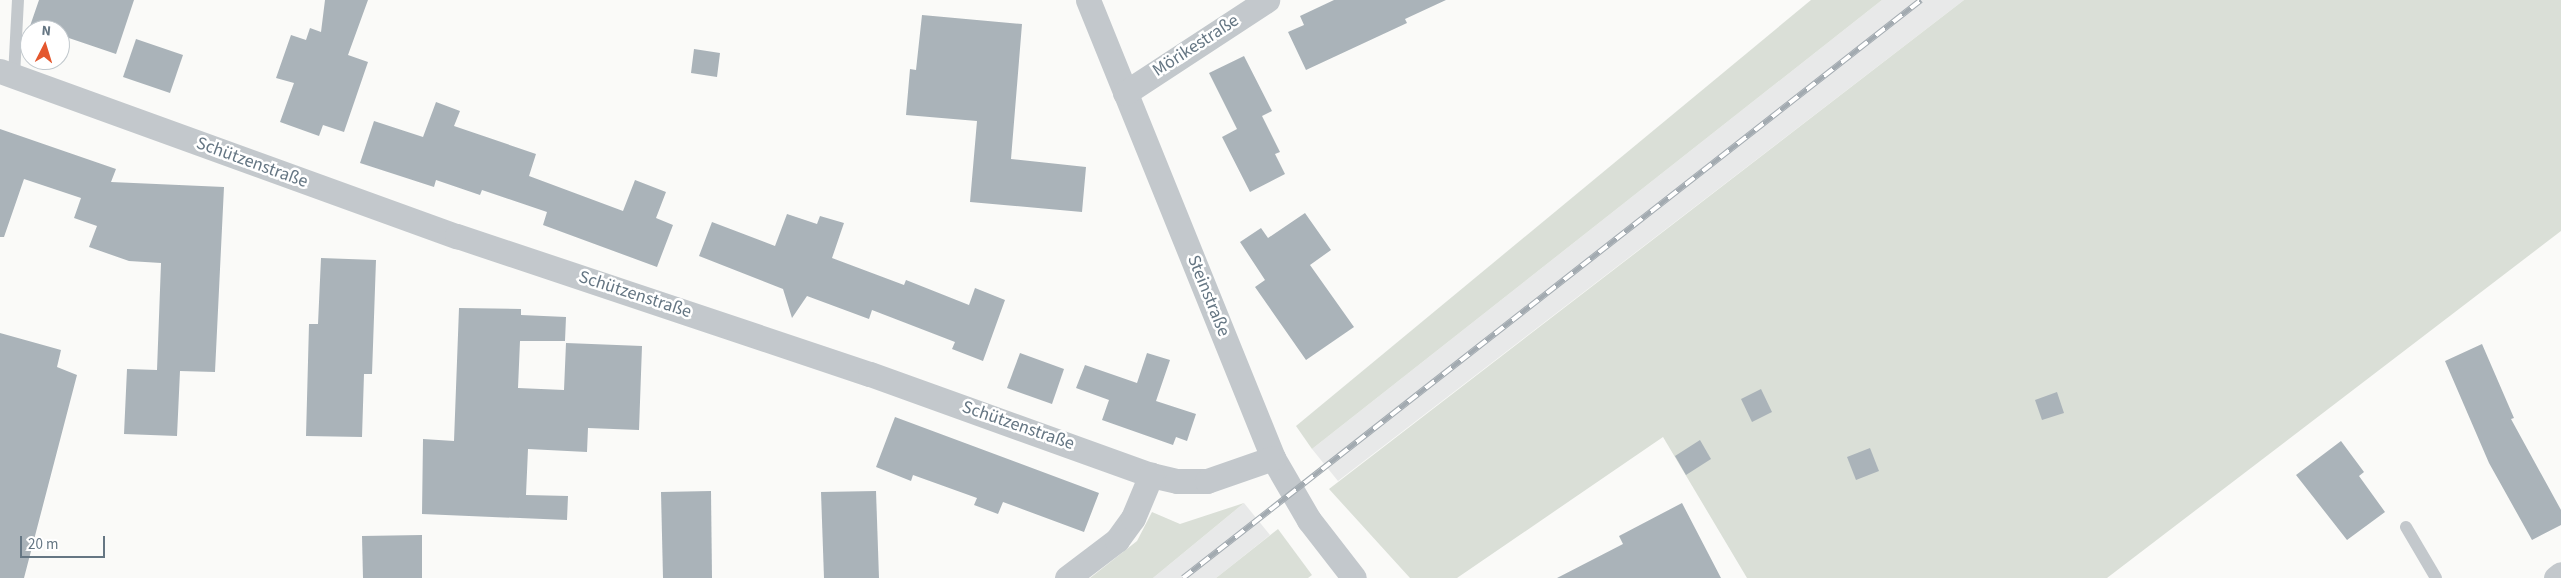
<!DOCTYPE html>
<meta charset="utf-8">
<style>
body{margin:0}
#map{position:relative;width:2561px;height:578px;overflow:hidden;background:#fafaf8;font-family:"Source Sans 3",sans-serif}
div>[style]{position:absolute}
.built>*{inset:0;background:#e8e9e9}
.green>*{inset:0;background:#dadfd7}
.building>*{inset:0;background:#aab3b9}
.lane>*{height:12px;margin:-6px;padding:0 6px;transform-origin:6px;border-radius:6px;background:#c3c8cc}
.street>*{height:25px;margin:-12.5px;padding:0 12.5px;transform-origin:12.5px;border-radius:12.5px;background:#c3c8cc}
.rail>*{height:5.5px;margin-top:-2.75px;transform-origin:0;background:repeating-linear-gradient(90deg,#fff 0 11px,#a2aab0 0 22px);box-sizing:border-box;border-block:1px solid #a2aab0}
span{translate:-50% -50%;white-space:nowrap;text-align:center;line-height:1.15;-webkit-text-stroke:5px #fff;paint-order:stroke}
.street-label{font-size:18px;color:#657683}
.north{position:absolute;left:20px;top:20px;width:50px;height:50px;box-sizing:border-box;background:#fff;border:1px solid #c1c8cd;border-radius:50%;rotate:5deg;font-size:14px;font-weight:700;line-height:20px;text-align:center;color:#657683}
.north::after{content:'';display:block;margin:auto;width:18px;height:22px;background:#e4572e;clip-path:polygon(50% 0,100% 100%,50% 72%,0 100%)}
.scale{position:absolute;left:20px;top:536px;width:85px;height:22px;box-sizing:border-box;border:2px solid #657683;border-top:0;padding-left:6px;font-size:15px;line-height:18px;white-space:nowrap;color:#657683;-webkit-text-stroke:4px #fff;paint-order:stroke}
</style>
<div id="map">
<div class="built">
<div style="clip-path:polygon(1882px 0,1964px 0,1338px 481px,1312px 449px)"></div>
<div style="clip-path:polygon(1244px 503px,1270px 535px,1216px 578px,1153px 578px)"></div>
</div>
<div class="green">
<div style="clip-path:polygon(1811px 0,1882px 0,1312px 449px,1296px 426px)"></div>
<div style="clip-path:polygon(1964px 0,2561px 0,2561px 231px,2107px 578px,1747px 578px,1663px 437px,1457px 578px,1410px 578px,1329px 489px)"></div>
<div style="clip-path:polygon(1244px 503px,1153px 578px,1090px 578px,1137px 541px,1152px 512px,1180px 524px)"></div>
<div style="clip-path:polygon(1278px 529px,1312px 575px,1308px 578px,1216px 578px)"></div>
</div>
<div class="building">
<div style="clip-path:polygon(39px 0,134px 0,116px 54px,60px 35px,60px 30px,30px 26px)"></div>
<div style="clip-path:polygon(325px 0,368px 0,348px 55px,368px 62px,344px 132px,323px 125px,319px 136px,280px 122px,294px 83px,276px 78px,291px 35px,306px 40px,310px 28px,321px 32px)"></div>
<div style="clip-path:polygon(1334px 0,1446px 0,1405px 19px,1407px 23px,1306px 70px,1288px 32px,1304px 25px,1300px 16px)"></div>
<div style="clip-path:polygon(922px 15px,1022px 24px,1011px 159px,1086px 167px,1082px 212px,970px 202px,977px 121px,906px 115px,910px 69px,916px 70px)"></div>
<div style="clip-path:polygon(136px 39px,183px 55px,170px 93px,123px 77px)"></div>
<div style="clip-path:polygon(694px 49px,720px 53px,717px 77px,691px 73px)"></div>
<div style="clip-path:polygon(1244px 56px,1272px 111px,1262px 116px,1280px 152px,1275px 154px,1285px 174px,1250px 192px,1222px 137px,1237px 129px,1209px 73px)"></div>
<div style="clip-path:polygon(436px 102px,460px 111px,454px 126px,536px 154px,529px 176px,623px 211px,635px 180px,666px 192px,656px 218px,673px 225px,657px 267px,543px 225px,547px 212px,482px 190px,480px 195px,436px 180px,434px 187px,360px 163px,374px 121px,423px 137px)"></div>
<div style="clip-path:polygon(0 129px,116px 169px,111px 182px,224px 187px,215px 372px,180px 371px,177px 436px,124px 434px,127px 369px,157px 370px,161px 263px,129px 261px,89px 247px,97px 226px,74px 218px,81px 198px,24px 179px,4px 237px,0 237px)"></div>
<div style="clip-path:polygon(1305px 213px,1331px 250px,1310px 265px,1354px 327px,1306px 360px,1255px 287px,1265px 280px,1240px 242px,1261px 228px,1268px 238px)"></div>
<div style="clip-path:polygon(787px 214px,817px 224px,820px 216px,844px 223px,832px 258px,904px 285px,906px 280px,969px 305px,975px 288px,1005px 300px,983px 361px,952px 349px,955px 342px,872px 310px,869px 319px,807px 296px,792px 318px,783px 289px,699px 256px,712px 222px,775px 246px)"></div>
<div style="clip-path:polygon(321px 258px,376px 260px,372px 374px,364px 374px,362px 437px,306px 436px,309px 324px,318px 324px)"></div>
<div style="clip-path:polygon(459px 308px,521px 309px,521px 315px,566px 317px,565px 341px,520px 341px,518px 388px,564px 390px,566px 343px,642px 346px,639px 430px,588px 428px,587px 452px,528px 449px,526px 495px,568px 496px,567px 520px,422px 514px,423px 439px,454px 441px)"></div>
<div style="clip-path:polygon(0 333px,61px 350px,57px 367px,77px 375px,24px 578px,0 578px)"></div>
<div style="clip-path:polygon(2482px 344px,2514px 418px,2511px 419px,2561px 510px,2561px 525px,2532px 540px,2489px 463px,2445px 361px)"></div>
<div style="clip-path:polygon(1020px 353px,1064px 369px,1052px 404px,1007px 388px)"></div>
<div style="clip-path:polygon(1147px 353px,1170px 360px,1156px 401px,1196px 414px,1187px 441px,1176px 437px,1173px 445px,1102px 420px,1109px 400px,1076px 388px,1085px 365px,1137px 383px)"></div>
<div style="clip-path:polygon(1761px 389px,1772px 412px,1752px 422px,1741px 399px)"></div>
<div style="clip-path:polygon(2057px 392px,2064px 413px,2042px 420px,2035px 400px)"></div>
<div style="clip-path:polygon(895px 417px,1099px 493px,1084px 532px,1003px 502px,998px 514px,974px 505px,977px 498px,913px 475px,911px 481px,876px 467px)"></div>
<div style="clip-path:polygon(1700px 440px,1711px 459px,1686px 475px,1675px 456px)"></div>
<div style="clip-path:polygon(2341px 441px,2364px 472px,2359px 476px,2385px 512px,2347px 540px,2296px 475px)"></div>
<div style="clip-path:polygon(1870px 448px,1879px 471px,1856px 480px,1847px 457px)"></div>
<div style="clip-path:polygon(711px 491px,712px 578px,663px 578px,661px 492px)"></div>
<div style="clip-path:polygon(876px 491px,879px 578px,824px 578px,821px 492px)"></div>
<div style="clip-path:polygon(1682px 503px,1721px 578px,1557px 578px,1623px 544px,1619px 536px)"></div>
<div style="clip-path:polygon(422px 535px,422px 578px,363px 578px,362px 536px)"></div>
</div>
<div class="lane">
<div style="left:14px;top:76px;width:76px;rotate:-87deg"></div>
<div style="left:2406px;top:527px;width:59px;rotate:59.5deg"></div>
</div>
<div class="street">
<div style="left:1088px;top:0;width:494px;rotate:68deg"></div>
<div style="left:1273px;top:458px;width:72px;rotate:59.9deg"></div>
<div style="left:1309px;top:520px;width:73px;rotate:52.2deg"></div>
<div style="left:0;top:71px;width:486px;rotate:19.9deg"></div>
<div style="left:457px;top:236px;width:435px;rotate:18.5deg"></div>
<div style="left:870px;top:374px;width:299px;rotate:19.8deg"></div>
<div style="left:1151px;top:475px;width:27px;rotate:13deg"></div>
<div style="left:1177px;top:481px;width:30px"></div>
<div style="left:1207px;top:481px;width:70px;rotate:-19.2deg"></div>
<div style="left:1125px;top:93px;width:170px;rotate:-33.2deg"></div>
<div style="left:1067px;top:578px;width:63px;rotate:-37.2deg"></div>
<div style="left:1117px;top:540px;width:27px;rotate:-54deg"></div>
<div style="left:1133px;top:518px;width:47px;rotate:-67.3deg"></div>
<div style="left:2556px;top:578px;width:6px;rotate:-39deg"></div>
</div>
<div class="rail">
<div style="left:1183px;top:578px;width:937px;rotate:-38.07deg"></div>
</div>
<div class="street-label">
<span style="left:1196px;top:46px;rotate:-33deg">Mörikestraße</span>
<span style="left:252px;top:163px;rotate:20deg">Schützenstraße</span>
<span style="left:635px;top:295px;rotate:18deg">Schützenstraße</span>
<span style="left:1208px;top:296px;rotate:68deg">Steinstraße</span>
<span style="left:1018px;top:426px;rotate:19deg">Schützenstraße</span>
</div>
<div class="north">N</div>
<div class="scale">20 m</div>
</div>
